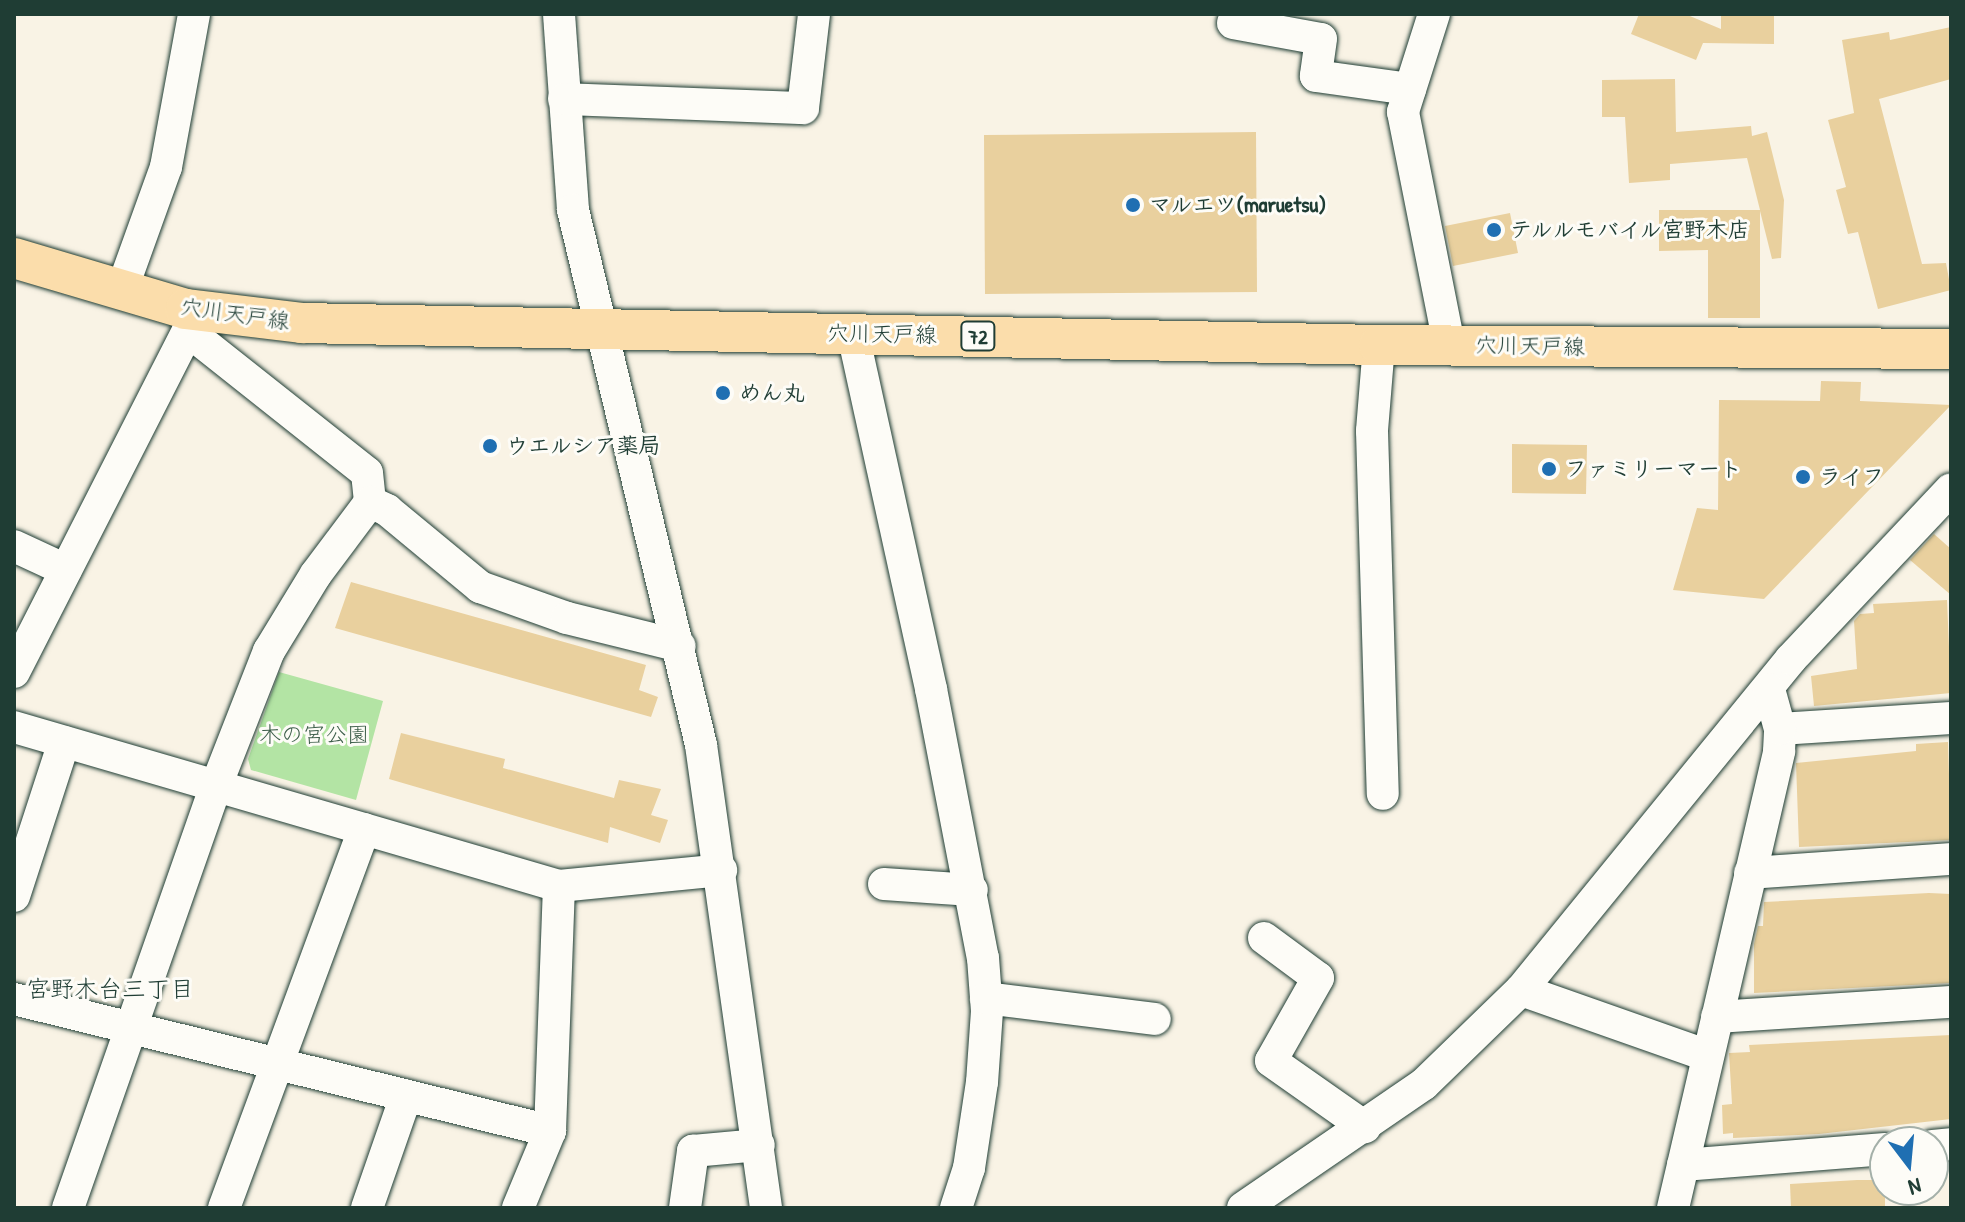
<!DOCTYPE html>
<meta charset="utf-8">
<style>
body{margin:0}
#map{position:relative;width:1965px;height:1222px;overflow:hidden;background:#f9f3e5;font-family:"Patrick Hand","Klee One",sans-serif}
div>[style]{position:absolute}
.green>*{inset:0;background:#b3e4a4}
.building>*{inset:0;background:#e9d09e}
.roads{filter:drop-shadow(0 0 2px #1f3d34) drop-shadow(0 0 2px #1f3d34)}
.minor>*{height:32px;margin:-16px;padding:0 16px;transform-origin:16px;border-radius:16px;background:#fdfcf7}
.major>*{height:40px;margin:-20px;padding:0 20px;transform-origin:20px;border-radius:20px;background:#fbddab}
.dots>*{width:22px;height:22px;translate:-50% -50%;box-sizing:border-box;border:4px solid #fdfcf7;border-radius:50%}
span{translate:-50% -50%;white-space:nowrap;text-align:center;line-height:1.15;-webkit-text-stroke:6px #fdfcf7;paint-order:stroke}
.shield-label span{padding:2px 6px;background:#fdfcf7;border:2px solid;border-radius:6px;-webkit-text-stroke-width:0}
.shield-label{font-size:20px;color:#1f3d34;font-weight:700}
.poi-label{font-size:22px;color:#1f3d34;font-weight:700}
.left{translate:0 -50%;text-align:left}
.street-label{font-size:22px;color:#1f3d34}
.park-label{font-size:22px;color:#3d5e4a}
.neighbourhood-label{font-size:24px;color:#1f3d34}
.frame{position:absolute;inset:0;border:16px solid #1f3d34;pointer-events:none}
.north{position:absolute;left:1869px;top:1126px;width:80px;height:80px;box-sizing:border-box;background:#fdfcf7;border:2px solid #a4b0a9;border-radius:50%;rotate:164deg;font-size:22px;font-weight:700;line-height:32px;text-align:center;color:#1f3d34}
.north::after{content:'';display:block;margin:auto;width:28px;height:36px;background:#1f6fb2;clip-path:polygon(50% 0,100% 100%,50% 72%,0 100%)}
</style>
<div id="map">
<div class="green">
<div style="clip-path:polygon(279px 672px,383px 701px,356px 800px,251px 770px,248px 759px)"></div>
</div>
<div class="building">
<div style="clip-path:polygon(1639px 14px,1685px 14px,1721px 29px,1721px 14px,1774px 14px,1774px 44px,1703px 43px,1696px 60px,1631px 34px)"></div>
<div style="clip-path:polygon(1951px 27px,1951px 79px,1879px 99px,1922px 264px,1946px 263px,1951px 290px,1878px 309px,1858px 232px,1848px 234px,1836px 190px,1846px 187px,1828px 120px,1854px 113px,1842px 40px,1889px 32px,1890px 40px)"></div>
<div style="clip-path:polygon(1675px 79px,1676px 132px,1751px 126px,1752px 136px,1767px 132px,1784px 200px,1781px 258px,1772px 259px,1760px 211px,1760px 318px,1708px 318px,1708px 250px,1659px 251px,1659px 210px,1760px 210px,1747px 158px,1670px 164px,1670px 180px,1629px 183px,1625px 117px,1602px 117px,1602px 80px)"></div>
<div style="clip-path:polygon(1256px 132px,1257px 292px,985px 294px,984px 135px)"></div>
<div style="clip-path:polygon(1510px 213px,1518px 253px,1453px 266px,1445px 226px)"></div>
<div style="clip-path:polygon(1821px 381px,1861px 382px,1860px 401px,1951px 405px,1764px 599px,1673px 590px,1697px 508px,1718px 510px,1719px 400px,1820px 401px)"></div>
<div style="clip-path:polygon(1512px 444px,1587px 445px,1586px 494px,1512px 493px)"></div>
<div style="clip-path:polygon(1934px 534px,1951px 549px,1951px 595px,1910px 560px)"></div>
<div style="clip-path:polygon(351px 582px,646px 665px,639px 690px,658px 697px,651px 717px,335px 628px)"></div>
<div style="clip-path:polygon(1947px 600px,1951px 693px,1814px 706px,1811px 676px,1857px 669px,1854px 621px,1860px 614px,1874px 613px,1873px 604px)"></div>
<div style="clip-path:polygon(401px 733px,505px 759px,503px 768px,614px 798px,619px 780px,661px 789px,651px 815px,668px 820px,660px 843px,610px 827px,608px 843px,389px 779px)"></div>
<div style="clip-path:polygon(1948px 742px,1951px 840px,1799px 847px,1796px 763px,1916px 751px,1916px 744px)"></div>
<div style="clip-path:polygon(1929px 893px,1951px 894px,1951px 983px,1754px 993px,1754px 944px,1758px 926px,1763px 926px,1764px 902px)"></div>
<div style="clip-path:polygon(1951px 1035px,1951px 1119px,1819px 1134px,1733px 1138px,1733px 1133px,1723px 1134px,1722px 1105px,1732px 1104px,1729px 1053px,1750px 1052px,1749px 1045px)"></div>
<div style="clip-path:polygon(1857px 1180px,1885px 1180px,1885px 1208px,1791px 1208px,1790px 1184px)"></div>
</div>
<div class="roads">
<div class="minor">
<div style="left:559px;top:14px;width:196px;rotate:85.9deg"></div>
<div style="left:573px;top:210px;width:550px;rotate:76.54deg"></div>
<div style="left:701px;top:745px;width:468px;rotate:82deg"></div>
<div style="left:1434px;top:14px;width:103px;rotate:107.6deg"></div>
<div style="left:1403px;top:112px;width:237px;rotate:78.8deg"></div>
<div style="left:1233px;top:23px;width:89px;rotate:10.3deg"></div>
<div style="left:1321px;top:39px;width:37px;rotate:98deg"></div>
<div style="left:1316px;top:76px;width:95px;rotate:7.9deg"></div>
<div style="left:564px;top:99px;width:239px;rotate:2.2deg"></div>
<div style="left:803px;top:108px;width:95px;rotate:-83.3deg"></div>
<div style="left:121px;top:292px;width:133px;rotate:-70.2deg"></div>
<div style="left:166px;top:167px;width:156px;rotate:-79.6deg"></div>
<div style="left:188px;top:331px;width:228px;rotate:38.4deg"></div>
<div style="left:367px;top:473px;width:29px;rotate:84deg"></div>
<div style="left:370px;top:502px;width:19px;rotate:25deg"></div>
<div style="left:387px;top:510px;width:121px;rotate:39.6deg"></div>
<div style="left:480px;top:587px;width:92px;rotate:19.6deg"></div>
<div style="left:567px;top:618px;width:116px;rotate:13.9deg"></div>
<div style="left:853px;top:334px;width:363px;rotate:77.6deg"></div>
<div style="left:931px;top:689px;width:274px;rotate:79.1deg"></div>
<div style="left:983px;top:958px;width:53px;rotate:85.7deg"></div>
<div style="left:987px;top:1011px;width:71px;rotate:94deg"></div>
<div style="left:982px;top:1082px;width:87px;rotate:98.6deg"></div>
<div style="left:969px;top:1168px;width:42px;rotate:108deg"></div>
<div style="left:1379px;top:345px;width:86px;rotate:94.7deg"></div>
<div style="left:1372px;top:431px;width:363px;rotate:88.3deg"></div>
<div style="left:14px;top:546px;width:57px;rotate:24.8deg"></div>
<div style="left:14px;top:672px;width:401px;rotate:-63deg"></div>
<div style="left:14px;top:727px;width:568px;rotate:16.26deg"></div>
<div style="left:559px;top:886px;width:163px;rotate:-5.6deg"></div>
<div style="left:1780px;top:729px;width:171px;rotate:-3.7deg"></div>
<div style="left:1750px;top:873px;width:201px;rotate:-4deg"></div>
<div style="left:884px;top:884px;width:88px;rotate:3.9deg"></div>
<div style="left:14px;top:896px;width:162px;rotate:-72deg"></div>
<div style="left:1264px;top:938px;width:67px;rotate:36.5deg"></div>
<div style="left:1318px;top:978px;width:95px;rotate:119.5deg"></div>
<div style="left:1271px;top:1061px;width:115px;rotate:35.1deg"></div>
<div style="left:1521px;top:990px;width:198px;rotate:19.4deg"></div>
<div style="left:986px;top:998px;width:170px;rotate:7.1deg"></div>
<div style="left:14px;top:999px;width:552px;rotate:13.83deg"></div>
<div style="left:1717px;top:1017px;width:234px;rotate:-3.7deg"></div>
<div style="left:1933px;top:1146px;width:18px;rotate:-6deg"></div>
<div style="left:1683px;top:1165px;width:203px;rotate:-4.5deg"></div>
<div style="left:68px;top:1208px;width:447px;rotate:-70.7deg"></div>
<div style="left:216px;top:786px;width:145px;rotate:-68.6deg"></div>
<div style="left:269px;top:651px;width:90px;rotate:-58.6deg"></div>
<div style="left:316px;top:574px;width:90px;rotate:-53.1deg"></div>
<div style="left:224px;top:1208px;width:404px;rotate:-69.7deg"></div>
<div style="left:367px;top:1208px;width:119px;rotate:-70.8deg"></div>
<div style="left:518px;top:1208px;width:83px;rotate:-67.4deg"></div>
<div style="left:550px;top:1131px;width:245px;rotate:-87.9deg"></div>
<div style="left:685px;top:1208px;width:58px;rotate:-82deg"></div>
<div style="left:693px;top:1151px;width:66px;rotate:-5.2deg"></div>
<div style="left:1243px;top:1208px;width:219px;rotate:-34.4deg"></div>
<div style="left:1424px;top:1084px;width:135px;rotate:-44.1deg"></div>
<div style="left:1521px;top:990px;width:427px;rotate:-50.8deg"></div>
<div style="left:1791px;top:659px;width:233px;rotate:-46.7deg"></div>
<div style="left:1673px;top:1208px;width:469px;rotate:-76.9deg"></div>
<div style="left:1779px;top:751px;width:22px;rotate:-87deg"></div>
<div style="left:1780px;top:729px;width:41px;rotate:-105.4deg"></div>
</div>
<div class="major">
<div style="left:14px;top:258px;width:179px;rotate:16.5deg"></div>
<div style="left:186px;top:309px;width:117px;rotate:6.9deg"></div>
<div style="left:302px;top:323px;width:1077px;rotate:1.17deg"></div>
<div style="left:1379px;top:345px;width:572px;rotate:0.4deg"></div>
</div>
</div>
<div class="dots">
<div style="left:1133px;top:205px;background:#1f6fb2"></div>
<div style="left:1494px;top:230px;background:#1f6fb2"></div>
<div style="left:723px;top:393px;background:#1f6fb2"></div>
<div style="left:490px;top:446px;background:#1f6fb2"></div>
<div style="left:1549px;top:469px;background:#1f6fb2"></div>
<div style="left:1803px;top:477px;background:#1f6fb2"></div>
</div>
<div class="shield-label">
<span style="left:978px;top:336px">72</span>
</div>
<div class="poi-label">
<span class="left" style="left:1149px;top:205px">マルエツ(maruetsu)</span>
<span class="left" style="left:1510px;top:230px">テルルモバイル宮野木店</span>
<span class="left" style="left:739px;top:393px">めん丸</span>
<span class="left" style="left:506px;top:446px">ウエルシア薬局</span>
<span class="left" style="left:1565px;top:469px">ファミリーマート</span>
<span class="left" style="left:1819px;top:477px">ライフ</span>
</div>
<div class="street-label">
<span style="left:235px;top:314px;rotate:8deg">穴川天戸線</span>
<span style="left:882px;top:334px;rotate:1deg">穴川天戸線</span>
<span style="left:1530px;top:346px;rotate:1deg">穴川天戸線</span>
</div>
<div class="park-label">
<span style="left:314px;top:735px">木の宮公園</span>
</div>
<div class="neighbourhood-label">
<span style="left:110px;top:989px">宮野木台三丁目</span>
</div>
<div class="frame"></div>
<div class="north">N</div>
</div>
